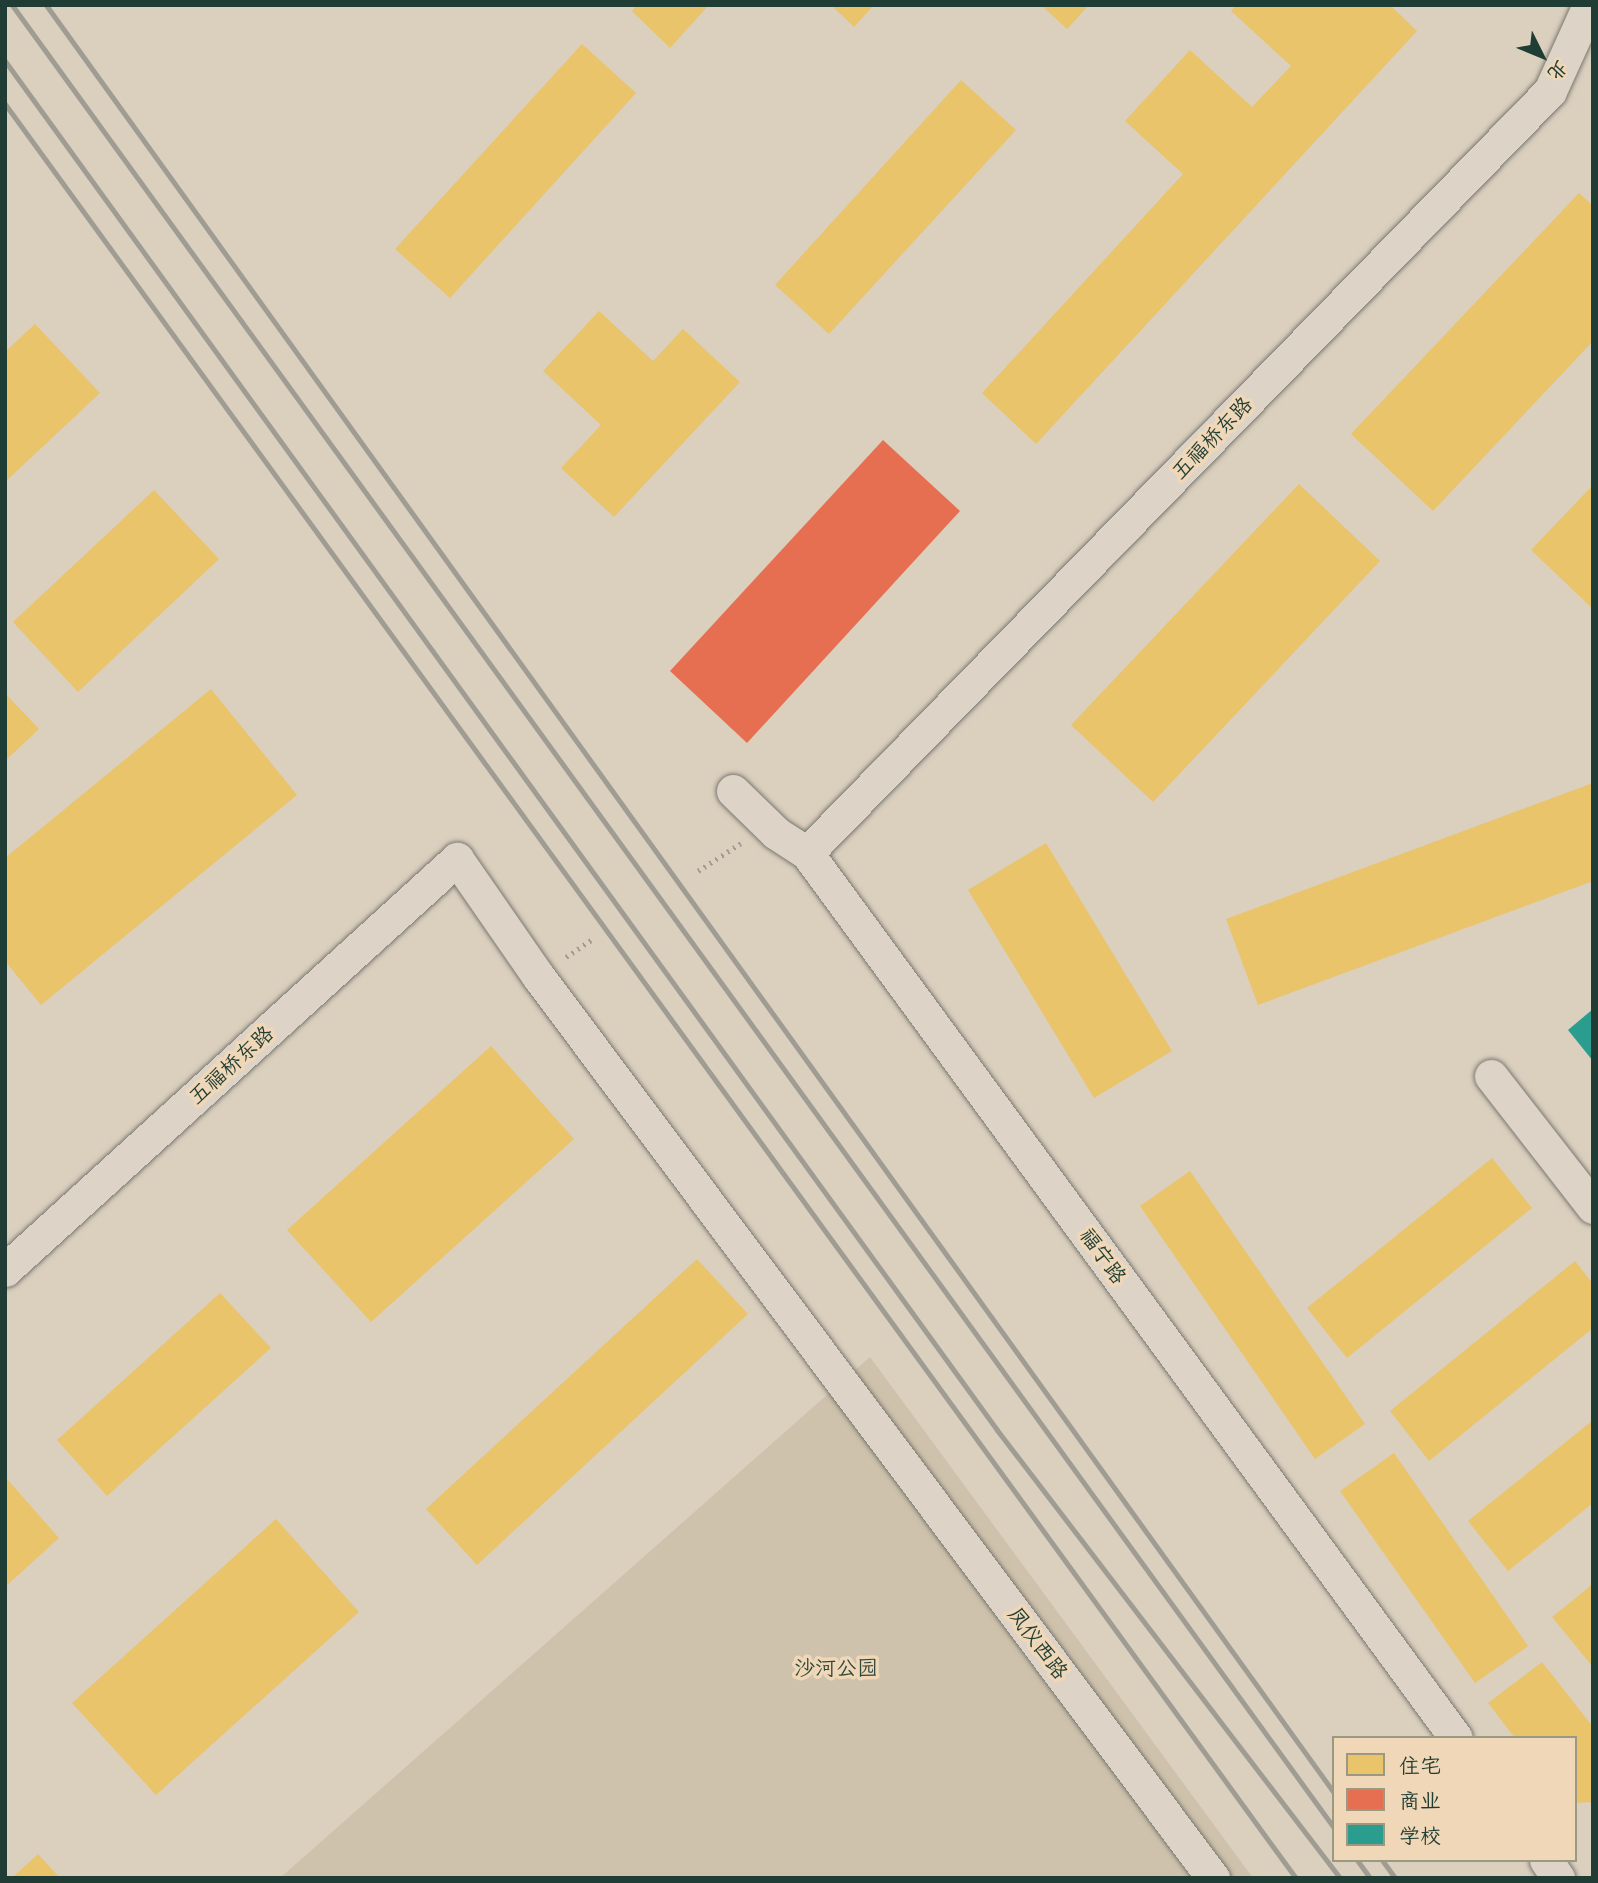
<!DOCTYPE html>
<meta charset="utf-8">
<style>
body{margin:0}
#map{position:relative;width:1598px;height:1883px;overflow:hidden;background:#dbcfbe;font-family:Itim,"LXGW WenKai TC",sans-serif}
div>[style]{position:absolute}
.green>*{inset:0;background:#cfc2ac}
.homes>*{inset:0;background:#e9c46a}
.shops>*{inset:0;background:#e76f51}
.schools>*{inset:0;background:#2a9d8f}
.path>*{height:4.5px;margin-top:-2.25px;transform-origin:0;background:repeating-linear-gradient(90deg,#9f9c93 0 2px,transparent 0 7px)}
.roads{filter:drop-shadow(0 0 2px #797970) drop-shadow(0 0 2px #797970)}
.minor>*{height:33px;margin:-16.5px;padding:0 16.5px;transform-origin:16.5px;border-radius:16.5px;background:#ddd3c7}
.rail>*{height:5px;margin:-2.5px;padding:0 2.5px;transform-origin:2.5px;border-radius:2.5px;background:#9f9c93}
span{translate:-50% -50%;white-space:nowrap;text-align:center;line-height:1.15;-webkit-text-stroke:7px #efd7b7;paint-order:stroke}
.street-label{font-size:21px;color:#1f3d34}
.park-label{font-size:21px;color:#30493e}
.frame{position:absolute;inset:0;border:7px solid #1f3d34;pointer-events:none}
.legend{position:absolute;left:1332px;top:1736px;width:245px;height:126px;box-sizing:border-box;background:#efd7b7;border:2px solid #9c9983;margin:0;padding:9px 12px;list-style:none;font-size:21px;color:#1f3d34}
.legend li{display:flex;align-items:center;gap:14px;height:35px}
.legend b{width:35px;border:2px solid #9c9983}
.north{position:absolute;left:1507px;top:21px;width:70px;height:70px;-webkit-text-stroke:5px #efd7b7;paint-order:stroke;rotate:133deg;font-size:19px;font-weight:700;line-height:28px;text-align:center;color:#1f3d34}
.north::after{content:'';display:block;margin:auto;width:24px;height:32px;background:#1f3d34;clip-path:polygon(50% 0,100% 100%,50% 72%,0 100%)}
</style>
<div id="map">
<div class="green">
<div style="clip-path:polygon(870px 1357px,1253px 1878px,280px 1878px)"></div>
</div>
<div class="homes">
<div style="clip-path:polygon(637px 5px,709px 5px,670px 48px,632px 11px)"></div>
<div style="clip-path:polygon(831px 5px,874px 5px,854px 27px)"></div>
<div style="clip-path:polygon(1041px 5px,1089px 5px,1067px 29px)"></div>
<div style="clip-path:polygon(1236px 5px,1390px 5px,1417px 31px,1036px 444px,982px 393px,1183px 174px,1125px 121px,1190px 50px,1252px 107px,1291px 66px,1231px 11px)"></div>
<div style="clip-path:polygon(582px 44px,636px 93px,450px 298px,395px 249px)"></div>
<div style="clip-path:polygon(961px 80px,1016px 130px,829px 334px,775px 285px)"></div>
<div style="clip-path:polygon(1579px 193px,1593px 206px,1593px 341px,1433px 511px,1351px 434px)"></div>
<div style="clip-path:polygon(599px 311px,653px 361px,683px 329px,740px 382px,614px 517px,561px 468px,601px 425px,543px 371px)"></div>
<div style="clip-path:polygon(35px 324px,100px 393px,5px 482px,5px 352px)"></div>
<div style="clip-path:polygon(1299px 484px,1380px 561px,1153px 802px,1071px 725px)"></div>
<div style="clip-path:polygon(1593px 485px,1593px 609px,1531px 550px)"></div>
<div style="clip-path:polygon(154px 490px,219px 559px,78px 692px,13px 622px)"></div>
<div style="clip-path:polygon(211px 689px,297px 795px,41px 1005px,5px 961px,5px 858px)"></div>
<div style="clip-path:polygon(5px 693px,39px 729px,5px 761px)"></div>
<div style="clip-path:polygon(1593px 783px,1593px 881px,1258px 1005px,1226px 919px)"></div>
<div style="clip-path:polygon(1046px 843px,1172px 1051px,1094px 1098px,968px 890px)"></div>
<div style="clip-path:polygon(491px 1046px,574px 1139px,371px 1322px,287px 1230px)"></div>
<div style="clip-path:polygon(1492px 1158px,1532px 1208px,1347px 1358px,1307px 1308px)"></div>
<div style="clip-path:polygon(1190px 1171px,1365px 1424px,1315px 1459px,1140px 1206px)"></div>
<div style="clip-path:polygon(697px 1259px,748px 1314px,477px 1565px,426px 1509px)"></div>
<div style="clip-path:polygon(1575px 1261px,1593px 1284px,1593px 1328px,1429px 1461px,1390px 1411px)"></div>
<div style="clip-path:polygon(220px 1293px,271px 1348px,107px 1496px,57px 1440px)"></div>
<div style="clip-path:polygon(1593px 1420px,1593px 1503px,1508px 1571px,1468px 1521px)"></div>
<div style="clip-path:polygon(1394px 1453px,1528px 1646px,1475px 1683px,1340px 1491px)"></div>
<div style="clip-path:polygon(7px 1479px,59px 1538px,5px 1587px,5px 1480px)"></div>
<div style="clip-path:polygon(276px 1519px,359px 1612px,156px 1795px,72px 1703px)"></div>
<div style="clip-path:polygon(1593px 1584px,1593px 1667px,1552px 1617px)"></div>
<div style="clip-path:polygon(1542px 1662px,1593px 1727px,1593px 1802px,1575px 1803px,1575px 1738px,1515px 1738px,1488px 1703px)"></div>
<div style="clip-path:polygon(38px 1854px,60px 1878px,12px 1878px)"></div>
</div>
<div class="shops">
<div style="clip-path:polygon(883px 440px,960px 511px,747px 743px,670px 671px)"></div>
</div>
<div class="schools">
<div style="clip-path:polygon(1593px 1009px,1593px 1061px,1568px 1030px)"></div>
</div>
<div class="path">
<div style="left:698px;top:871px;width:51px;rotate:-33.1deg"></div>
<div style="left:566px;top:957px;width:30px;rotate:-34deg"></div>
</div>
<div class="roads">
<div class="minor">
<div style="left:733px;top:791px;width:60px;rotate:44.3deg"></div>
<div style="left:776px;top:833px;width:37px;rotate:33deg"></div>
<div style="left:807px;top:853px;width:1097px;rotate:53.75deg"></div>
<div style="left:807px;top:853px;width:1064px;rotate:-45.72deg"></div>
<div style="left:1550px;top:91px;width:94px;rotate:-65.6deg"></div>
<div style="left:1491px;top:1076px;width:166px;rotate:52.1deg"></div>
<div style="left:5px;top:1270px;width:611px;rotate:-42.28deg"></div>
<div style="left:457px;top:859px;width:142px;rotate:55.3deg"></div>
<div style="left:538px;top:976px;width:1127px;rotate:53.19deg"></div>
<div style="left:1546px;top:1860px;width:22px;rotate:56deg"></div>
</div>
</div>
<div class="rail">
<div style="left:12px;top:5px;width:2252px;rotate:54.05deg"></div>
<div style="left:46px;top:5px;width:2204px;rotate:54.23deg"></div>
<div style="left:5px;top:61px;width:1691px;rotate:54.07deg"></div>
<div style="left:997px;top:1430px;width:564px;rotate:52.56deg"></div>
<div style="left:5px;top:104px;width:2194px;rotate:53.96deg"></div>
<div style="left:1357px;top:1860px;width:22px;rotate:54deg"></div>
<div style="left:1382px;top:1860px;width:22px;rotate:54deg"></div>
</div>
<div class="street-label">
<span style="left:1212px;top:438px;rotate:-46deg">五福桥东路</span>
<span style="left:231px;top:1065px;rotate:-42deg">五福桥东路</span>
<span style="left:1103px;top:1256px;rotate:54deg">福宁路</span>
<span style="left:1038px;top:1643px;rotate:53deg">凤仪西路</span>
</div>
<div class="park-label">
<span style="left:836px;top:1668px">沙河公园</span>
</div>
<div class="frame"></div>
<ul class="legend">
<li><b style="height:19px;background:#e9c46a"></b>住宅</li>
<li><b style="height:19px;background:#e76f51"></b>商业</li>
<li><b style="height:19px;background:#2a9d8f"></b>学校</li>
</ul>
<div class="north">北</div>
</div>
